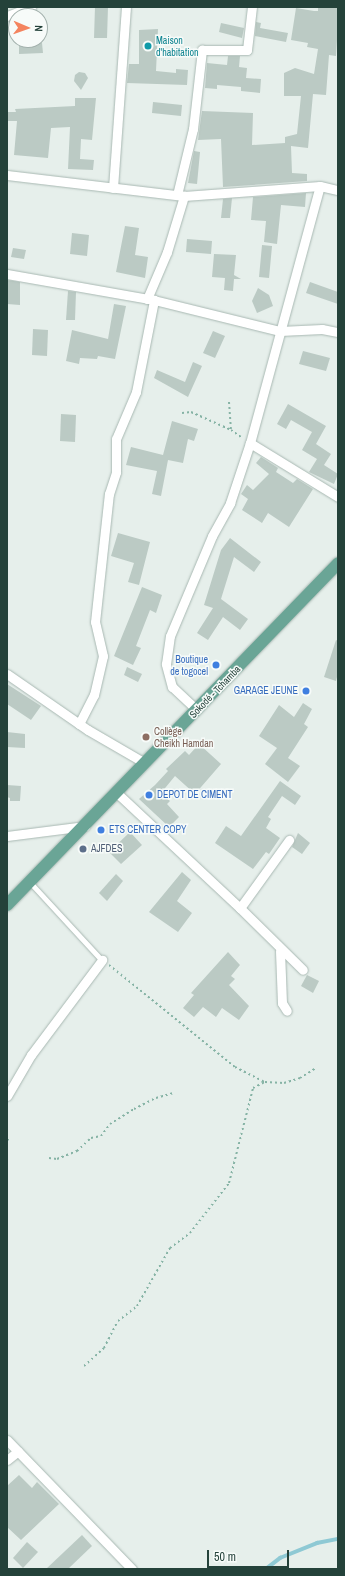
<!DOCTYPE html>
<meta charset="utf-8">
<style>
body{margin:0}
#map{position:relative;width:345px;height:1576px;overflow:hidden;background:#e6efeb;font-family:"Archivo Narrow",sans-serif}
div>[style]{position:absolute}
.stream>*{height:3.5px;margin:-1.75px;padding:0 1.75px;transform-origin:1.75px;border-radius:1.75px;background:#8ec9d4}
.building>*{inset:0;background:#bbcac4}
.path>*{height:2px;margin-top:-1px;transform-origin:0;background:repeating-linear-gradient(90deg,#86b3a5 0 2px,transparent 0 5px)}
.roads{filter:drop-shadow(0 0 1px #a8b8b2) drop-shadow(0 0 1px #a8b8b2)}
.lane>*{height:4.5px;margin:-2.25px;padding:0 2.25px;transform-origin:2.25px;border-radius:2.25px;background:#fff}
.street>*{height:9px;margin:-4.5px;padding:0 4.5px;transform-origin:4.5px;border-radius:4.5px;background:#fff}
.primary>*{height:12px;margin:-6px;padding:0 6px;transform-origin:6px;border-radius:6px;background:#6aa596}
.dots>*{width:11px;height:11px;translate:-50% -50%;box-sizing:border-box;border:2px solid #f7fbf9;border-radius:50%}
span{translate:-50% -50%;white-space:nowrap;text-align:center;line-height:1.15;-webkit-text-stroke:3px #f7fbf9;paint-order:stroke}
.culture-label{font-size:10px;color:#0d838f}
.left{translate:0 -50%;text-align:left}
.shop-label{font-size:10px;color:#366cbe}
.right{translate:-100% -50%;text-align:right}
.street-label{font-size:10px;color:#24423a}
.education-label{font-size:10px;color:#785e54}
.service-label{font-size:10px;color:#4e5e75}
.frame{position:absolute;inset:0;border:8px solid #24423a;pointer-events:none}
.north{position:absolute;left:8px;top:8px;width:40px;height:40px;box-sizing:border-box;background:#f7fbf9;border:1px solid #a3b1ad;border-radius:50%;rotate:92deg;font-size:11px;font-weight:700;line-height:16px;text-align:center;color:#24423a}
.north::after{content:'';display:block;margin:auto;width:14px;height:18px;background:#f4845f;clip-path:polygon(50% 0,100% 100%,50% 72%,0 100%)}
.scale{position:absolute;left:207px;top:1550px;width:82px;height:18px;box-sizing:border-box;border:2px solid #24423a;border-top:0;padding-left:5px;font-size:12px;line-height:14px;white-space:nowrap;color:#24423a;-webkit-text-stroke:3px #f7fbf9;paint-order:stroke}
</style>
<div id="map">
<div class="stream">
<div style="left:266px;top:1569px;width:18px;rotate:-38deg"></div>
<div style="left:280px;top:1558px;width:40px;rotate:-22deg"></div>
<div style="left:317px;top:1543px;width:21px;rotate:-11deg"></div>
</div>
<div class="building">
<div style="clip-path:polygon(95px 7px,108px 7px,107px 38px,94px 38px)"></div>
<div style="clip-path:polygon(318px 7px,338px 7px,338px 24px,336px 56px,329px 55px,326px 95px,313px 94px,308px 148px,291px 146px,292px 173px,307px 174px,307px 181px,223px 187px,221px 139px,198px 140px,202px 111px,253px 113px,252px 145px,285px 143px,285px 137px,297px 134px,301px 96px,284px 96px,284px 73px,295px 68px,314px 74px,318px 49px,307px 47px,308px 43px,291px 40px,296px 8px,314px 11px,318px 11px)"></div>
<div style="clip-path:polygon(256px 22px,261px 23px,260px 28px,288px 33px,286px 42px,255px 36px)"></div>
<div style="clip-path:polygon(221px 23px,244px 28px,242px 38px,219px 32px)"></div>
<div style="clip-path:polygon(158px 29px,156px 71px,176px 73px,176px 69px,188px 70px,187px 85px,127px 83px,129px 64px,139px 64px,139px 30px)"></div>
<div style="clip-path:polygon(42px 43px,43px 53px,19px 54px,19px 44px)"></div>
<div style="clip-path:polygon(228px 56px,240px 56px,239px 67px,247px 68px,246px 78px,261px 79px,260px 93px,241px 91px,241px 87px,217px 85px,217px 89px,205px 88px,207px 63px,227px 65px)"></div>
<div style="clip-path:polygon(79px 72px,85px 73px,88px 78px,81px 90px,74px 81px,75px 75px)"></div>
<div style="clip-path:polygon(75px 98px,96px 98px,92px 140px,81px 139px,80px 159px,94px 160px,93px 170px,68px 169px,70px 127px,51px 128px,48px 158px,14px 155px,17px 121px,7px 121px,7px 112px,16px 112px,15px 109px,75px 106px)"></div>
<div style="clip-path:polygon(153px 102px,182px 105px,181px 116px,152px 113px)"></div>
<div style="clip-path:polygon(194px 151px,200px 152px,197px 184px,188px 183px)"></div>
<div style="clip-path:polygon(306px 193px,305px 207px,281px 205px,277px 244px,264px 242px,266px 221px,251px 220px,253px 197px)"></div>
<div style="clip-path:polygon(232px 198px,230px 218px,221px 218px,223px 199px)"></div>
<div style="clip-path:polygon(125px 226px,139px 228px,135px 255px,148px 257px,145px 278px,116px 272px)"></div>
<div style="clip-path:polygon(72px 233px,89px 235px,87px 256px,70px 254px)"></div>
<div style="clip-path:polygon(187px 239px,212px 241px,211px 254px,186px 252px)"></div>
<div style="clip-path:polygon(262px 245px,272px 246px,269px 278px,259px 277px)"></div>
<div style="clip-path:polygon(13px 248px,26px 250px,24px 259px,11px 257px)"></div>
<div style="clip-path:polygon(214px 254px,236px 255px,234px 275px,241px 279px,234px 279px,233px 291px,224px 290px,225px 278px,212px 277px)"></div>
<div style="clip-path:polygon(7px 280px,20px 282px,20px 305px,7px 304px)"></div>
<div style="clip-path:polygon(310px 282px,338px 292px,338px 304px,306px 293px)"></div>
<div style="clip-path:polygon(258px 288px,269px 295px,273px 306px,257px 313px,252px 301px)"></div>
<div style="clip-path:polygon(68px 291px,76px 292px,75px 320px,66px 320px)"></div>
<div style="clip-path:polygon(114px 304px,126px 306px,115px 359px,98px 356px,97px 359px,80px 358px,79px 364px,66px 361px,72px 330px,108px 339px)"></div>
<div style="clip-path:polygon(33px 329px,48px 330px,47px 356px,32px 355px)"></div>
<div style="clip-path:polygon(213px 331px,225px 336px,215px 358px,203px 353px)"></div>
<div style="clip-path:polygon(303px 351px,330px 358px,326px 371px,299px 364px)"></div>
<div style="clip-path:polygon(193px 362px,202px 366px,188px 397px,154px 378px,157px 370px,185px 382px)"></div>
<div style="clip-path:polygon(288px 404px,326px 426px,316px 444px,331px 454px,324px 465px,338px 474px,334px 484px,309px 472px,317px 459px,302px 450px,312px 432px,291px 420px,286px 429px,277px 424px)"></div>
<div style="clip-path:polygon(61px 414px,76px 415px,75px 442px,60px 441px)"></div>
<div style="clip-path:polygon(172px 421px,198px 429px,194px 441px,188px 439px,183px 463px,168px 460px,161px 496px,152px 494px,157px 471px,126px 465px,131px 447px,163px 455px)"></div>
<div style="clip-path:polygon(261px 457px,275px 466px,278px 468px,276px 472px,293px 483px,297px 479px,313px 489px,289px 527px,268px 513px,262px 523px,242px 510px,248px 499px,241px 494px,247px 485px,253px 490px,269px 474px,256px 463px)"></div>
<div style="clip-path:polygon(118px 533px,150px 542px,139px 585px,128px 582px,134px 563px,111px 556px)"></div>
<div style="clip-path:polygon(230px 538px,261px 562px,254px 572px,234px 557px,221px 599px,248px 619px,240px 630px,223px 617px,208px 640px,197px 633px,213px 608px,204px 605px,221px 550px)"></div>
<div style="clip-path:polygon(142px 587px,162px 595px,156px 613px,150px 610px,136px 646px,141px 648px,133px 665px,114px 656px)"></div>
<div style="clip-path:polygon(336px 640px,338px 641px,338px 673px,336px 681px,324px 677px)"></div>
<div style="clip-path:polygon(127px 667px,142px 674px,138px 682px,124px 675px)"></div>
<div style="clip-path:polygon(7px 684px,41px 706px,31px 720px,7px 704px)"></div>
<div style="clip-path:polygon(303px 703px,312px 709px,304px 724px,308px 727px,288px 758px,300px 766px,288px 782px,265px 764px,277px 748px,259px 736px,279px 705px,294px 717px)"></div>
<div style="clip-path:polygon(7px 732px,25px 734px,25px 748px,7px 747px)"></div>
<div style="clip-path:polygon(199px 744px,221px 764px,195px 794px,175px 776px,161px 793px,170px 801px,167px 804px,179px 817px,169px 827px,139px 799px,155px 785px,168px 771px,166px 769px,185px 751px,189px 755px)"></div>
<div style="clip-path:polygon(280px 781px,301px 796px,295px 805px,282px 796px,268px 817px,271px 819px,266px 828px,280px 838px,269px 854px,266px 852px,253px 869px,215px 843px,226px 826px,241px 836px)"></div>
<div style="clip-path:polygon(7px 785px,21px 786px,20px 801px,10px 801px,10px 798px,7px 797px)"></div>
<div style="clip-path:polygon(130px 832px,142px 845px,121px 864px,109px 852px)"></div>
<div style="clip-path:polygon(298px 833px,310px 843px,302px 854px,292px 847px)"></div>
<div style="clip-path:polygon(182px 872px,191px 880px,177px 901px,192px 913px,178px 932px,149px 912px)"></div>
<div style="clip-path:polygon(116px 874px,123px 881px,107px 901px,99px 893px)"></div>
<div style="clip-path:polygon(228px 952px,240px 965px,231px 976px,235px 979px,229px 985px,249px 1006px,239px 1020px,222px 1008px,216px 1017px,203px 1007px,194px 1017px,183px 1008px,194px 995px,191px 993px)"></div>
<div style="clip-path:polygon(307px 975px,319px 981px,313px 993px,301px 986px)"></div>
<div style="clip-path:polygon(19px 1475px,32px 1488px,37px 1482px,59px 1504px,21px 1540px,7px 1527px,7px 1486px)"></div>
<div style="clip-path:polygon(82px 1535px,92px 1546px,68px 1569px,46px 1569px)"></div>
<div style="clip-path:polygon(27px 1542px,38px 1552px,23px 1568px,13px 1558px)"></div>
</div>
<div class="path">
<div style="left:229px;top:402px;width:28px;rotate:86deg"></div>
<div style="left:231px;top:430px;width:12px;rotate:35deg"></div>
<div style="left:182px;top:413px;width:9px;rotate:-6deg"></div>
<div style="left:191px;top:412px;width:44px;rotate:24.2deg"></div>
<div style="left:109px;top:965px;width:162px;rotate:39deg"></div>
<div style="left:235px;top:1067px;width:34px;rotate:27deg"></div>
<div style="left:7px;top:1140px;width:2px;rotate:-27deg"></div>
<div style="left:49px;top:1158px;width:8px;rotate:7deg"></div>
<div style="left:57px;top:1159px;width:22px;rotate:-22deg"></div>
<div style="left:77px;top:1151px;width:19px;rotate:-43deg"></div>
<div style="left:91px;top:1138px;width:10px;rotate:-11deg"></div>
<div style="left:101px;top:1136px;width:15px;rotate:-53deg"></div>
<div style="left:110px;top:1124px;width:28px;rotate:-32deg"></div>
<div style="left:134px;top:1109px;width:25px;rotate:-27deg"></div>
<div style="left:156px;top:1098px;width:18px;rotate:-16deg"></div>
<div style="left:84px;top:1366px;width:27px;rotate:-42deg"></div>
<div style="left:104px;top:1348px;width:30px;rotate:-63deg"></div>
<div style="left:118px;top:1321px;width:24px;rotate:-38deg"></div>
<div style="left:137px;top:1306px;width:67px;rotate:-60.4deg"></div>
<div style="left:170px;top:1248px;width:25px;rotate:-37deg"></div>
<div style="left:190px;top:1233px;width:63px;rotate:-52deg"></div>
<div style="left:229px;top:1183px;width:98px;rotate:-75.8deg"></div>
<div style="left:253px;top:1088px;width:13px;rotate:-27deg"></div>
<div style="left:265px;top:1082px;width:19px;rotate:3deg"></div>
<div style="left:284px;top:1083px;width:17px;rotate:-17deg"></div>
<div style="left:300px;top:1078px;width:19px;rotate:-32deg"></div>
</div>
<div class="roads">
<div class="lane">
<div style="left:30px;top:882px;width:106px;rotate:47.3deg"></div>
</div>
<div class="street">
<div style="left:7px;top:16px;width:26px;rotate:-21deg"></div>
<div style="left:7px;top:175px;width:178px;rotate:6.8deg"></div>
<div style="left:184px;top:196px;width:136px;rotate:-4.2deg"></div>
<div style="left:320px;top:186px;width:18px;rotate:13deg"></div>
<div style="left:113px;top:188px;width:181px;rotate:-85.9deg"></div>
<div style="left:177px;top:195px;width:68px;rotate:-76.4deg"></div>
<div style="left:193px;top:129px;width:80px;rotate:-83.5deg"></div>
<div style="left:202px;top:50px;width:45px"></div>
<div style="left:247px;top:50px;width:43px;rotate:-83.4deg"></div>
<div style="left:7px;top:274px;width:149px;rotate:10deg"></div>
<div style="left:154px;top:300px;width:130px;rotate:13.8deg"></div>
<div style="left:280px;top:331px;width:42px;rotate:-2.7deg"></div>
<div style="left:322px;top:329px;width:16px;rotate:11deg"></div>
<div style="left:147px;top:299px;width:51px;rotate:-66.9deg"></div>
<div style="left:167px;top:252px;width:59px;rotate:-73.1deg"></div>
<div style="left:250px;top:443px;width:103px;rotate:31.5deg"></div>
<div style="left:7px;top:674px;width:98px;rotate:34.7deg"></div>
<div style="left:88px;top:730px;width:66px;rotate:30.1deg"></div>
<div style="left:197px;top:710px;width:34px;rotate:-137deg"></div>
<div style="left:172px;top:687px;width:24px;rotate:-105deg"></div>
<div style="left:166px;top:664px;width:28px;rotate:-82deg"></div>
<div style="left:170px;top:636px;width:108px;rotate:-67.2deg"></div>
<div style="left:212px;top:536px;width:38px;rotate:-61deg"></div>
<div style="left:230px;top:503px;width:63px;rotate:-71.6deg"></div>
<div style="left:250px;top:443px;width:266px;rotate:-74.8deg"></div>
<div style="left:79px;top:724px;width:33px;rotate:-63deg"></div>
<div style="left:94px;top:695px;width:40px;rotate:-77deg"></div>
<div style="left:103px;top:656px;width:35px;rotate:-103deg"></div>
<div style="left:95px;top:622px;width:129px;rotate:-83.8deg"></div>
<div style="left:109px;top:494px;width:23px;rotate:-72deg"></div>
<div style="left:116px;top:472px;width:33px;rotate:-90deg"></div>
<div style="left:116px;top:439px;width:51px;rotate:-66.9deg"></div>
<div style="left:136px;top:392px;width:94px;rotate:-78.9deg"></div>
<div style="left:117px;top:793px;width:168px;rotate:43.1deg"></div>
<div style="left:240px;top:908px;width:84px;rotate:-54.2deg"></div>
<div style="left:7px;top:836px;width:79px;rotate:-7.3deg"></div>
<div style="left:240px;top:908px;width:88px;rotate:44.5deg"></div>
<div style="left:280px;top:951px;width:52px;rotate:87.8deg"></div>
<div style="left:282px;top:1003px;width:9px;rotate:58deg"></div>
<div style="left:7px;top:1096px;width:48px;rotate:-59.7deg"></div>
<div style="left:31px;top:1055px;width:119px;rotate:-53.2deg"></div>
<div style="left:7px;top:1440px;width:180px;rotate:45.9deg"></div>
<div style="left:7px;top:1460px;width:14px;rotate:-39deg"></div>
</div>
<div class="primary">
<div style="left:7px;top:905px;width:476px;rotate:-45.9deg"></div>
</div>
</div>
<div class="dots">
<div style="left:148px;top:46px;background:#0f9aa8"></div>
<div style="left:216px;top:665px;background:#3f7fe0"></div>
<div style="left:306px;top:691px;background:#3f7fe0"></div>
<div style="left:146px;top:737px;background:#8d6e63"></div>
<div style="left:149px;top:795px;background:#3f7fe0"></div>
<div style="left:101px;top:830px;background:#3f7fe0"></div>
<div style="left:83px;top:849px;background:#5c6f8a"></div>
</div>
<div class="culture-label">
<span class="left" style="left:156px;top:46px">Maison<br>d'habitation</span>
</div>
<div class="shop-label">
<span class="right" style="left:208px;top:665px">Boutique<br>de togocel</span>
<span class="right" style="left:298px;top:691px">GARAGE JEUNE</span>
<span class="left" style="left:157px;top:795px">DEPOT DE CIMENT</span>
<span class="left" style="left:109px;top:830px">ETS CENTER COPY</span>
</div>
<div class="street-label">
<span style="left:215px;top:692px;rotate:-46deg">Sokodé - Tchamba</span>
</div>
<div class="education-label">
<span class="left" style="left:154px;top:737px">Collège<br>Cheikh Hamdan</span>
</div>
<div class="service-label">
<span class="left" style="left:91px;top:849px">AJFDES</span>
</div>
<div class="frame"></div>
<div class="north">N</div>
<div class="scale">50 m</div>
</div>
